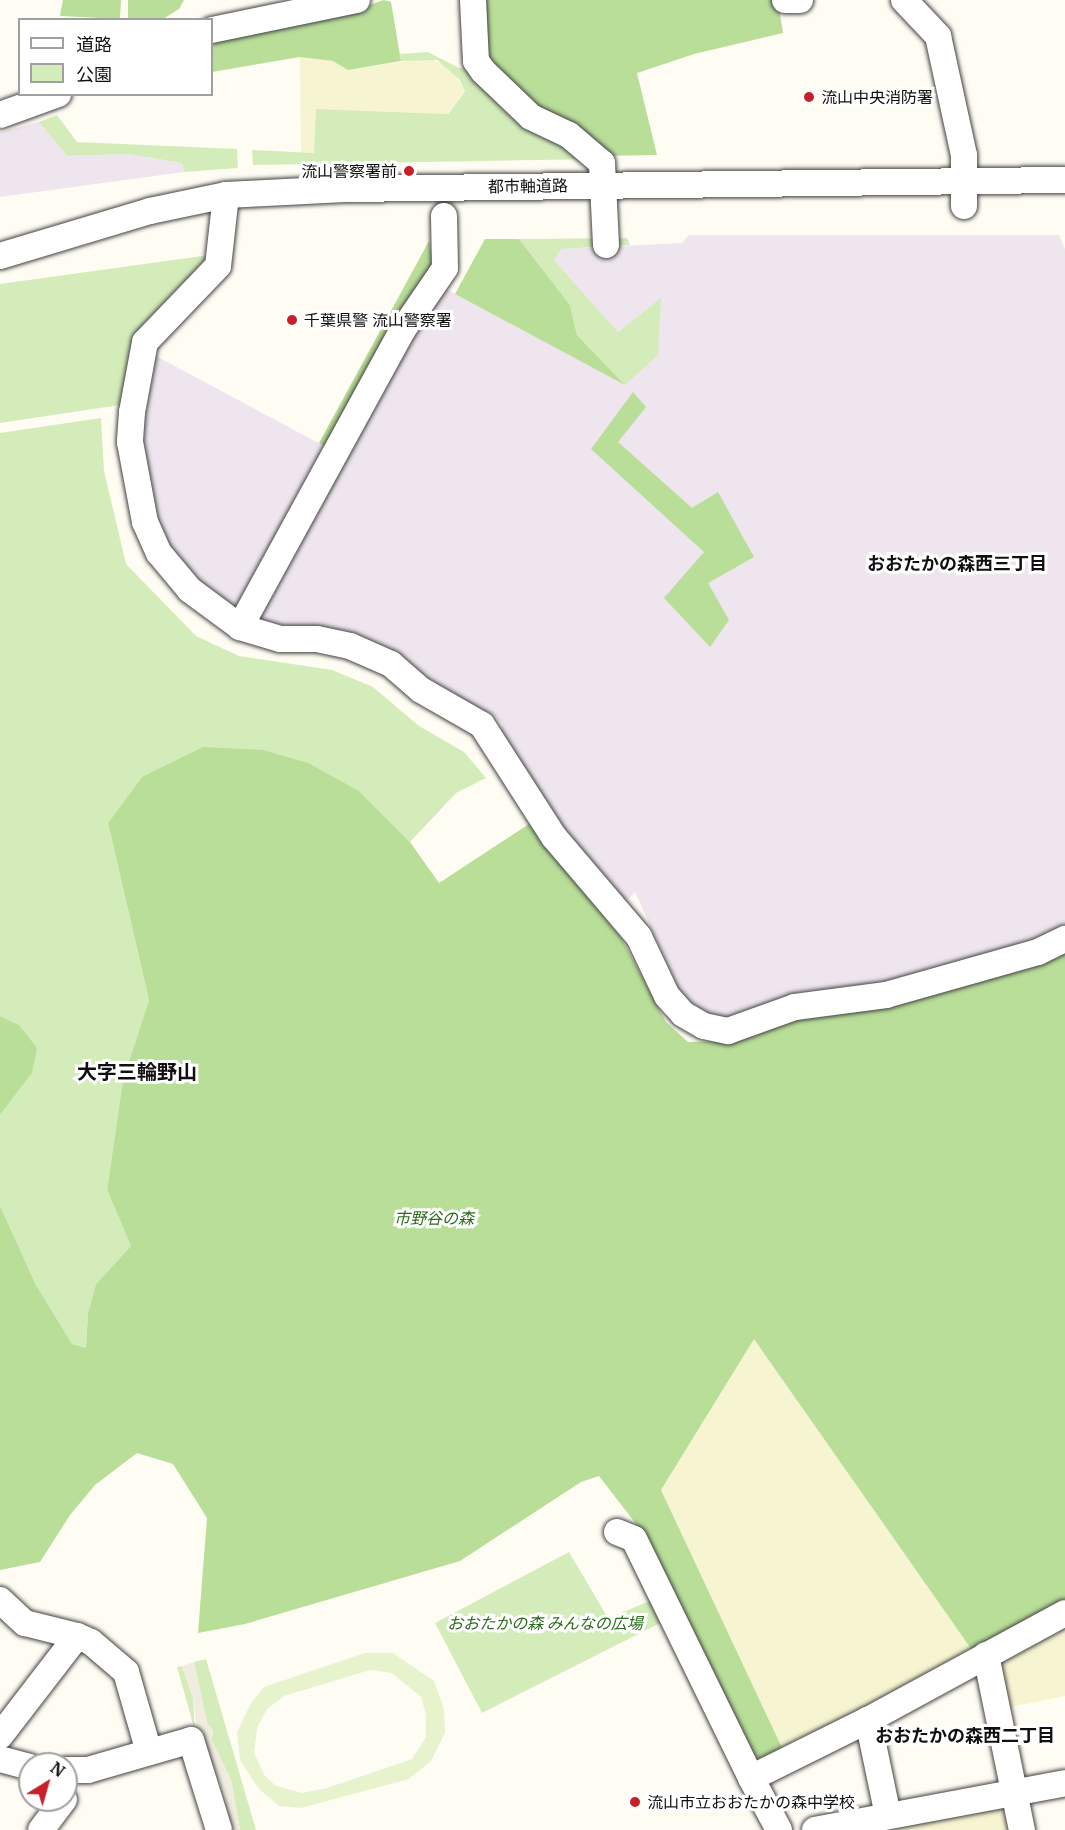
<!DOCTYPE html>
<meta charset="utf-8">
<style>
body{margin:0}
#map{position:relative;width:1065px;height:1830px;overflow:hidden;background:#fffdf3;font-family:Merriweather,"Noto Sans JP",serif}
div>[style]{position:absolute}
.industrial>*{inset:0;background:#eee5ef}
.farmland>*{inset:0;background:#f7f4d1}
.green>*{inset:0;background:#d4ecba}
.forest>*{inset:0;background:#b8de98}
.pitch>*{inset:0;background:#e6f3cc}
.plaza>*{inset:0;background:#f1ece0}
.roads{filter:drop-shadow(0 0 2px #434343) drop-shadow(0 0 2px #434343)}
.minor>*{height:26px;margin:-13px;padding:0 13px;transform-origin:13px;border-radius:13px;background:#fff}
.dots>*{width:16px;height:16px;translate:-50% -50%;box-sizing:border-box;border:3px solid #fff;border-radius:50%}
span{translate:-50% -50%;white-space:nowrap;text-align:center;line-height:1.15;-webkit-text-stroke:6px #fff;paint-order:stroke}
.poi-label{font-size:16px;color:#101010}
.left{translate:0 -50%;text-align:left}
.right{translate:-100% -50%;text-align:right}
.street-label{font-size:16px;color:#101010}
.park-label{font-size:16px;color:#2d6c1c;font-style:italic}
.neighbourhood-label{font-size:18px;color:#101010;font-weight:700}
.quarter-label{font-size:20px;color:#101010;font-weight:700}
.legend{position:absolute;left:18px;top:18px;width:195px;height:78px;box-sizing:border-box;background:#fff;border:2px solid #9f9f9f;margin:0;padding:8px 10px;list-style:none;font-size:18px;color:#101010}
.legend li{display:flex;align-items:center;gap:12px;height:30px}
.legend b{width:30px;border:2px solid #9f9f9f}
.north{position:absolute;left:18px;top:1752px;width:60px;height:60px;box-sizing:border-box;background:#fff;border:2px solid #9f9f9f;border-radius:50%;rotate:37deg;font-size:16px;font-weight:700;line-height:24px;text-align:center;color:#101010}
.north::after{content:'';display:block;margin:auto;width:21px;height:27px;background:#c82028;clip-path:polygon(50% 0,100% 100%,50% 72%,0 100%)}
</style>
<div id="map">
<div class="industrial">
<div style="clip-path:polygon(39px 122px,67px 156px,128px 154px,182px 163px,184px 172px,0 197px,0 132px)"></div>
<div style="clip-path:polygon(689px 235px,1059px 235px,1065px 249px,1065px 932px,1042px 942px,723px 1024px,695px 1014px,682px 996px,635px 892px,625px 903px,577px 854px,497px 734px,503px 725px,495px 716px,473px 709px,396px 656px,313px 630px,261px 621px,260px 613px,407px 341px,444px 288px,625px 384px,661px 299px,618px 332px,554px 260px,561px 249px,682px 243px)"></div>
<div style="clip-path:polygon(156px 356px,326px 447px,241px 607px,232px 611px,168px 552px,160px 538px,141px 442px)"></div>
</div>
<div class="farmland">
<div style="clip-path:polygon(300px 57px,333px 61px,348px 70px,428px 58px,449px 67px,465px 90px,447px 114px,316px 109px,314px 154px,301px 152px)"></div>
<div style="clip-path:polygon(754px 1339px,974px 1653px,784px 1752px,661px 1490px)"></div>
<div style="clip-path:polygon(1065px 1623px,1065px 1696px,1005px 1708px,997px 1666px,1001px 1658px)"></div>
<div style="clip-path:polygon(1003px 1801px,1013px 1830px,847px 1830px)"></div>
</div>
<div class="green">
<div style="clip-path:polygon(428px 52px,459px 68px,476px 67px,592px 159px,253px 165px,252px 150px,314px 153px,316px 109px,448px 114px,465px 91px,459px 79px,437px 60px,401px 61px,400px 54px)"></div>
<div style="clip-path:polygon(57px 115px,77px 142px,237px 149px,238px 168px,184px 172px,182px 163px,128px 154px,67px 156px,39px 122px)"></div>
<div style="clip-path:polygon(627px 238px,630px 245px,561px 249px,554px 260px,618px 332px,661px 298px,658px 355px,625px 385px,577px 335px,570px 305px,519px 239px)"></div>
<div style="clip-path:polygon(209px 255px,159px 311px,133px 349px,120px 405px,0 423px,0 284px)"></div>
<div style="clip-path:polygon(101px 418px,104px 471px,126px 564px,196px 636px,239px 656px,332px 670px,373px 687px,419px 726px,464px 752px,486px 778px,456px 793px,410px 842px,359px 791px,142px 777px,108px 823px,149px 1000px,123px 1080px,107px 1190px,131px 1246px,96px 1284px,88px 1313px,86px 1348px,72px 1344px,36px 1285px,0 1206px,0 1115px,32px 1073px,19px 1025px,0 1016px,0 433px)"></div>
<div style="clip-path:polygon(569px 1552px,608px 1618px,655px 1599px,666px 1620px,482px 1713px,435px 1623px)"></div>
<div style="clip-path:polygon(206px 1659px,256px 1830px,240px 1830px,231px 1780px,211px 1739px,213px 1733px,207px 1723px,194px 1662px)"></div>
<div style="clip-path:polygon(182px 1666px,193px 1698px,195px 1731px,177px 1667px)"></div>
</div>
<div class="forest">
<div style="clip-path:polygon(63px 0,121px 0,120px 19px,60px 16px)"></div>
<div style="clip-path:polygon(128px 0,184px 0,179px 9px,163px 19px,128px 19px)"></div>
<div style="clip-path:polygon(384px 0,391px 2px,401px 61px,348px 70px,333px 61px,300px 57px,212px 72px,212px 41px,342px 14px)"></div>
<div style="clip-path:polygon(481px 0,778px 0,783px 33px,694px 54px,637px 73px,657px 155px,603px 156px,487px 70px)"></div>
<div style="clip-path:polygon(485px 239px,519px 239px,570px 305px,577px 335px,625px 385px,455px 294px)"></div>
<div style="clip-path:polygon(429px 241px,434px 267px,326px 447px,319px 443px)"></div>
<div style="clip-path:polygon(633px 392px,646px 407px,618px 442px,692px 508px,718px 492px,754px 557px,708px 583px,729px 620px,710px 647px,664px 598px,704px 552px,591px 449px)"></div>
<div style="clip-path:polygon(203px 747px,263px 750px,308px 763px,359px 791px,410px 842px,439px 883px,529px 824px,622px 939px,666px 1022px,688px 1042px,736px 1041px,790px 1019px,1065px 951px,1065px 1603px,974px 1653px,754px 1339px,661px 1490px,784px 1752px,765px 1761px,745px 1751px,640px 1529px,599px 1476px,581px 1482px,460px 1561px,245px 1624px,198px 1633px,207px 1518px,173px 1464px,137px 1453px,95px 1485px,70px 1515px,40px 1562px,0 1570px,0 1206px,36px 1285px,72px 1344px,86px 1348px,88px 1313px,96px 1284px,131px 1246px,107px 1190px,123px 1080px,149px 1000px,108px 823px,142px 777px)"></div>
<div style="clip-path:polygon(0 1016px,19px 1025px,37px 1048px,32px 1073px,0 1115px)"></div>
</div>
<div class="pitch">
<div style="clip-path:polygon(evenodd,365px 1653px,393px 1653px,434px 1681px,444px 1709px,445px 1733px,431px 1761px,409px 1779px,301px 1808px,279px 1806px,259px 1789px,240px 1760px,237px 1732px,250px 1705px,264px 1687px,365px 1653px,370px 1670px,392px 1673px,421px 1697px,426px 1714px,426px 1737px,412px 1759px,327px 1788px,302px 1793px,276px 1786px,265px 1776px,254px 1753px,257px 1728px,267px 1709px,284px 1696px,370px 1670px)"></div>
</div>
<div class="plaza">
<div style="clip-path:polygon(194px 1662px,207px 1723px,213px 1730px,211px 1739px,231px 1780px,240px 1830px,230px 1830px,224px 1791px,197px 1730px,193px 1698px,182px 1666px)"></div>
</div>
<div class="roads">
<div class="minor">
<div style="left:473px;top:0;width:61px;rotate:87.2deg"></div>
<div style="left:476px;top:61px;width:12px;rotate:55deg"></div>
<div style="left:483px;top:71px;width:66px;rotate:43.8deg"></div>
<div style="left:531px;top:117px;width:42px;rotate:25.3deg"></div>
<div style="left:569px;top:135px;width:43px;rotate:40.3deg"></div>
<div style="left:602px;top:163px;width:82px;rotate:87.2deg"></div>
<div style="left:785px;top:0;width:15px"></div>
<div style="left:904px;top:0;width:50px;rotate:46.6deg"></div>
<div style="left:938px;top:36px;width:122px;rotate:77.7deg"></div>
<div style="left:964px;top:155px;width:51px;rotate:90deg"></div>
<div style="left:212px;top:30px;width:148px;rotate:-11.7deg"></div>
<div style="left:0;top:115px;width:62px;rotate:-19.9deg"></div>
<div style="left:226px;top:195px;width:71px;rotate:96.4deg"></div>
<div style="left:218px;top:266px;width:105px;rotate:133.8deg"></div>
<div style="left:145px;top:342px;width:71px;rotate:100.5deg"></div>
<div style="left:132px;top:412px;width:30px;rotate:94deg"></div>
<div style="left:130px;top:442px;width:81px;rotate:79.4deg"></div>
<div style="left:145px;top:522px;width:34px;rotate:66deg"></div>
<div style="left:159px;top:553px;width:48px;rotate:50deg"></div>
<div style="left:190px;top:590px;width:62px;rotate:36.5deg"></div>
<div style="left:240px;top:627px;width:42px;rotate:16.7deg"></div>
<div style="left:280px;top:639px;width:37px"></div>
<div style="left:317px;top:639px;width:34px;rotate:12deg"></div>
<div style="left:350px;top:646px;width:45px;rotate:23.7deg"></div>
<div style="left:391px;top:664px;width:40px;rotate:41deg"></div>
<div style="left:421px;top:690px;width:70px;rotate:29.8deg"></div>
<div style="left:482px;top:725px;width:133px;rotate:57.3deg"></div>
<div style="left:554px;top:837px;width:131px;rotate:49.6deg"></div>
<div style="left:639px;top:937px;width:65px;rotate:64.6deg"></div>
<div style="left:667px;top:996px;width:24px;rotate:48deg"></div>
<div style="left:683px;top:1014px;width:24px;rotate:30deg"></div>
<div style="left:704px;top:1026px;width:25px;rotate:12deg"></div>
<div style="left:728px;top:1031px;width:71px;rotate:-19.7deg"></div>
<div style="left:795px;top:1007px;width:92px;rotate:-7.5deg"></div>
<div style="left:886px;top:995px;width:158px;rotate:-15.8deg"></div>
<div style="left:1038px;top:952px;width:30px;rotate:-26deg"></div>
<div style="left:0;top:256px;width:157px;rotate:-16.7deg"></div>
<div style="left:150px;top:211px;width:78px;rotate:-11.9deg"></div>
<div style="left:226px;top:195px;width:119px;rotate:-2.9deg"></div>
<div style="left:345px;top:189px;width:720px;rotate:-0.72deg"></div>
<div style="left:240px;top:627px;width:337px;rotate:-61.3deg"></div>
<div style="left:402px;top:331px;width:76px;rotate:-55.7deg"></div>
<div style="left:445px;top:268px;width:52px;rotate:-91.1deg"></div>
<div style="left:617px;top:1532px;width:18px;rotate:22deg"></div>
<div style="left:634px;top:1539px;width:266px;rotate:63.9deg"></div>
<div style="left:751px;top:1778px;width:131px;rotate:-26.4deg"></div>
<div style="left:868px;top:1720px;width:224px;rotate:-28.5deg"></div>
<div style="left:0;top:1600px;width:34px;rotate:43deg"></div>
<div style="left:25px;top:1623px;width:54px;rotate:14deg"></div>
<div style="left:77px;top:1636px;width:126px;rotate:127.6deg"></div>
<div style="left:77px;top:1636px;width:15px;rotate:23deg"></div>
<div style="left:91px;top:1642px;width:46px;rotate:40.6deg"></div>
<div style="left:126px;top:1672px;width:83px;rotate:74deg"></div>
<div style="left:986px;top:1655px;width:179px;rotate:78.4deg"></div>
<div style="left:868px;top:1720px;width:98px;rotate:78.2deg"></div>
<div style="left:0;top:1759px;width:31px;rotate:15deg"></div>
<div style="left:66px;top:1770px;width:22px"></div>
<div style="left:88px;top:1770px;width:107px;rotate:-16.2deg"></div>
<div style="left:191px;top:1740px;width:94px;rotate:72.7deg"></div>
<div style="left:751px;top:1778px;width:59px;rotate:61.7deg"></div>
<div style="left:41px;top:1830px;width:38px;rotate:-53deg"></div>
<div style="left:815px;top:1830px;width:254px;rotate:-10.6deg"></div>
</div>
</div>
<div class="dots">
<div style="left:809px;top:97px;background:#c82028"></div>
<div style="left:409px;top:171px;background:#c82028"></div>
<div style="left:292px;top:320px;background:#c82028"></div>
<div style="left:635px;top:1802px;background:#c82028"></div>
</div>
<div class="poi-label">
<span class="left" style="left:821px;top:97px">流山中央消防署</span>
<span class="right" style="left:397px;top:171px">流山警察署前</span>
<span class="left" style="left:304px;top:320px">千葉県警 流山警察署</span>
<span class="left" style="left:647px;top:1802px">流山市立おおたかの森中学校</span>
</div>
<div class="street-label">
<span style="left:528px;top:186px;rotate:-1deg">都市軸道路</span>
</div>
<div class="park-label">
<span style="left:434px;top:1218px">市野谷の森</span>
<span style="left:545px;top:1623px">おおたかの森 みんなの広場</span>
</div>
<div class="neighbourhood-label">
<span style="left:957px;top:564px">おおたかの森西三丁目</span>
<span style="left:965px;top:1736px">おおたかの森西二丁目</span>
</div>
<div class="quarter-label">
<span style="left:137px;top:1071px">大字三輪野山</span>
</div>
<ul class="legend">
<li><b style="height:8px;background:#fff"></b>道路</li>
<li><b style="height:16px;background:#d4ecba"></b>公園</li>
</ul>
<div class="north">N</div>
</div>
